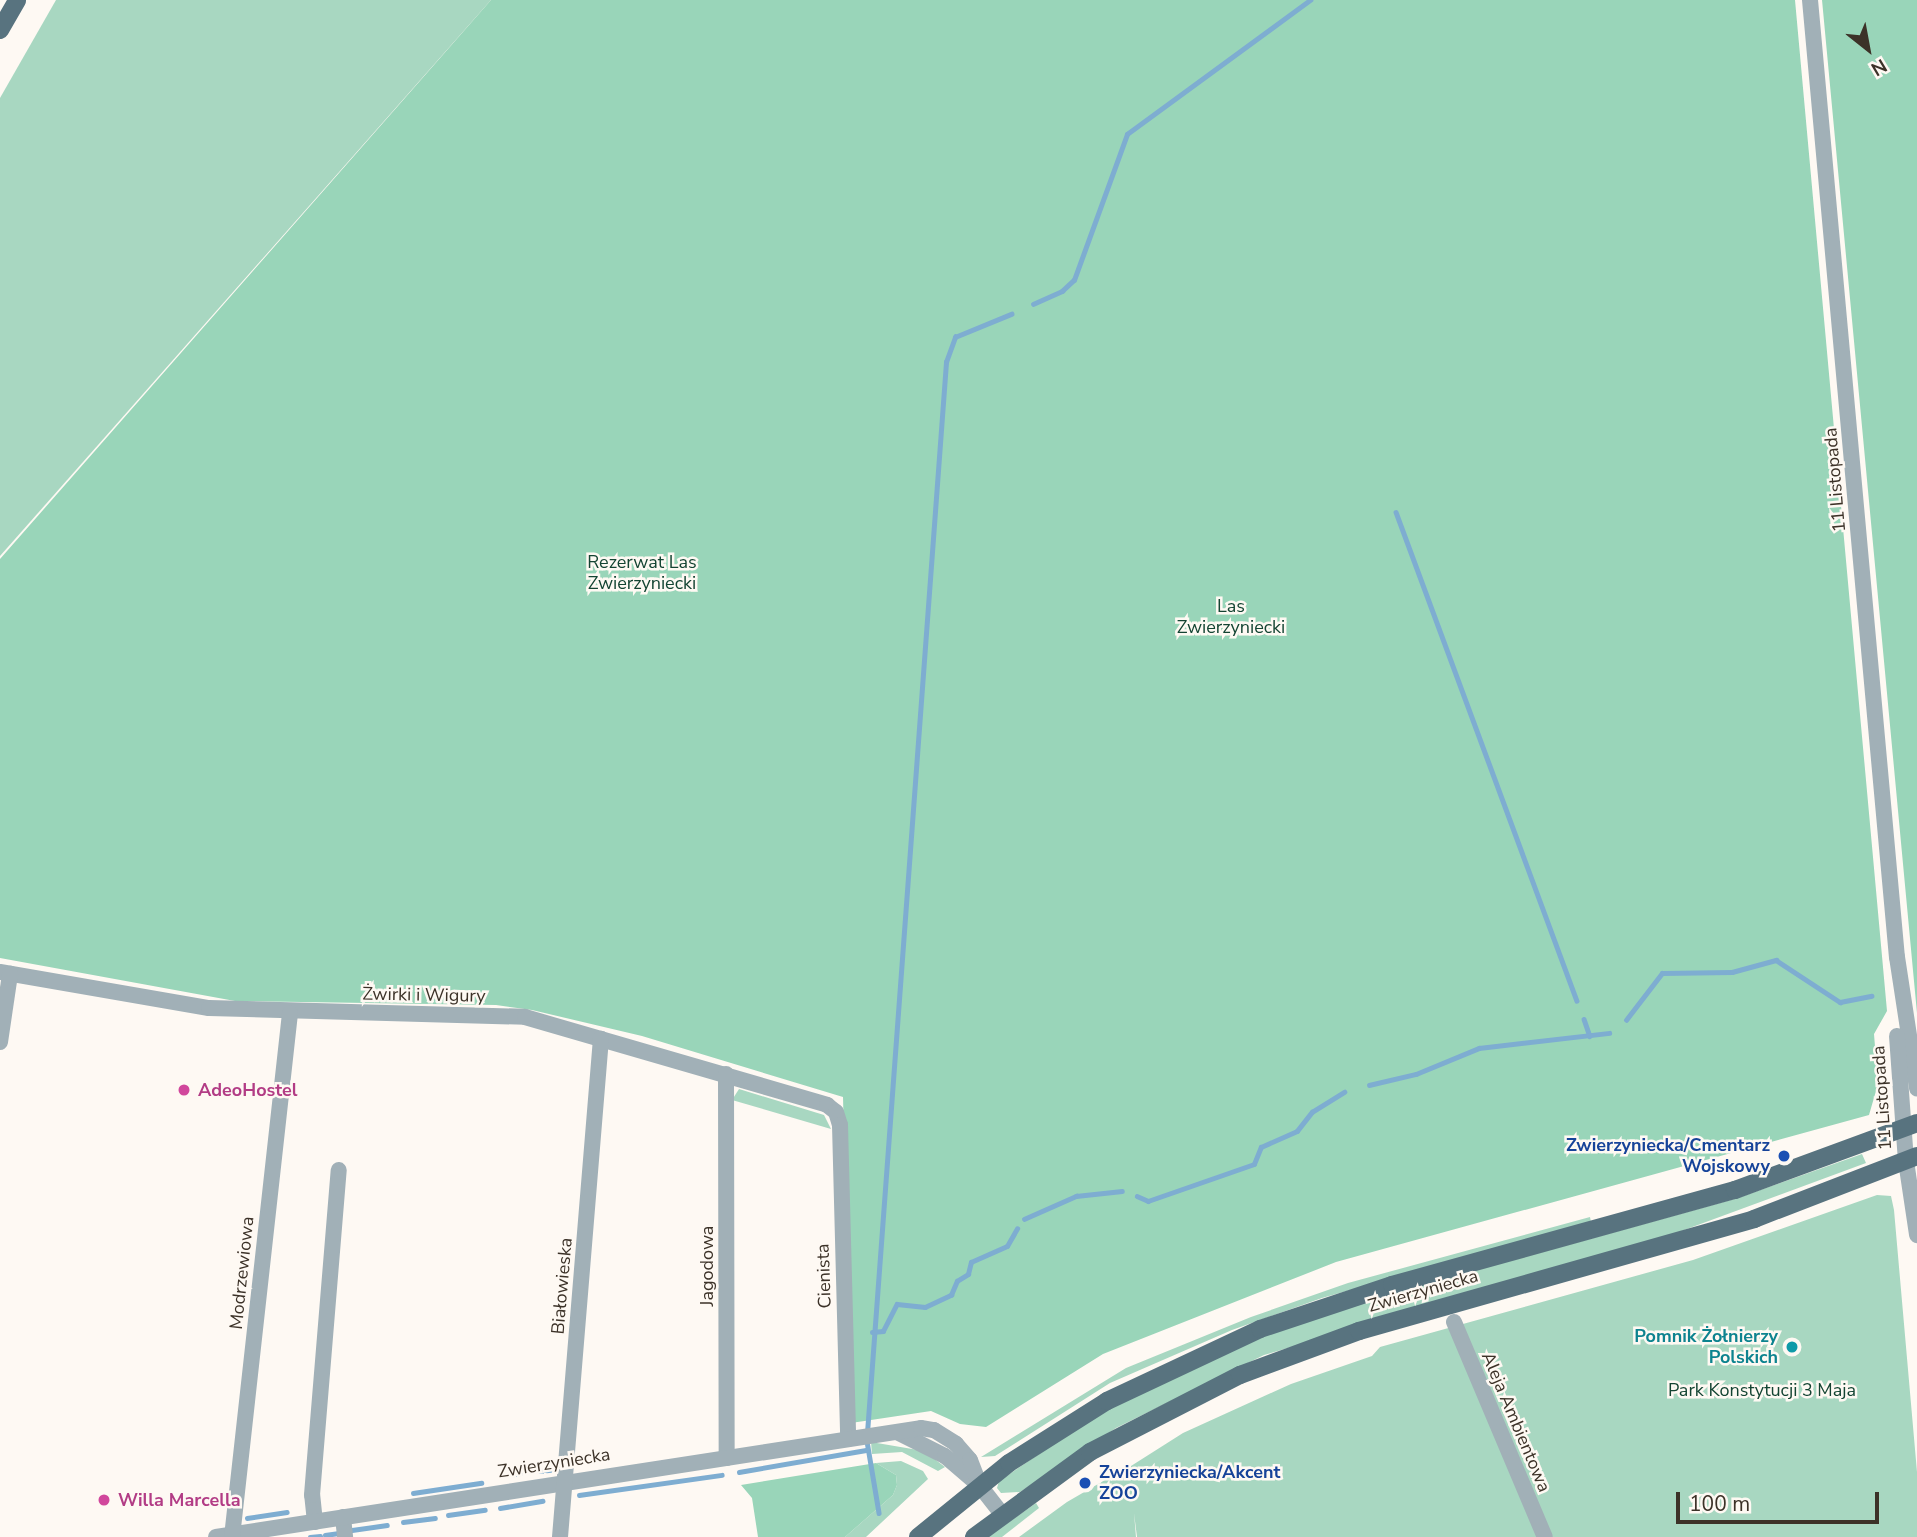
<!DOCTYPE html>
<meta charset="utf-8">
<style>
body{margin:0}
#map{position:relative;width:1917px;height:1537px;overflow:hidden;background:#fef9f3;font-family:"Nunito Sans",sans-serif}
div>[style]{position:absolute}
.green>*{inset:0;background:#a8d7c1}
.forest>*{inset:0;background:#99d5b9}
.stream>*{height:4.5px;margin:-2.25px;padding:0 2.25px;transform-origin:2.25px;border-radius:2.25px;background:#7eadd1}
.minor>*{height:16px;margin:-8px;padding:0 8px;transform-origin:8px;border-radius:8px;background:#a1b0b7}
.major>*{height:18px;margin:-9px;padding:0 9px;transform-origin:9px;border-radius:9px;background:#58737f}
.dots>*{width:19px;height:19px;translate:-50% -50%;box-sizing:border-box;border:4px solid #fef9f3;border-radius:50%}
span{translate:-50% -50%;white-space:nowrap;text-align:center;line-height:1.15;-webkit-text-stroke:5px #fef9f3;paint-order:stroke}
.street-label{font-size:18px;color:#3c3228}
.park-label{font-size:18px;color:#134432}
.hotel-label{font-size:18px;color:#b23c85;font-weight:700}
.left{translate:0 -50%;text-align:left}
.transit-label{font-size:18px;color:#164399;font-weight:700}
.right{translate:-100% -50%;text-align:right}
.culture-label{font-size:18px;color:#0d838f;font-weight:700}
.north{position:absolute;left:1833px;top:14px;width:70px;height:70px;-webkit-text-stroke:5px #fef9f3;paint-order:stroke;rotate:149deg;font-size:19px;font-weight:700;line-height:28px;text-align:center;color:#3c3228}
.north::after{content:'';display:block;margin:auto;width:24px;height:32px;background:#3c3228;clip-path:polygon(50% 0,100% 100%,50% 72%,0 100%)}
.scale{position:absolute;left:1676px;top:1492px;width:203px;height:32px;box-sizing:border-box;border:4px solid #3c3228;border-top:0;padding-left:9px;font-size:21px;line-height:24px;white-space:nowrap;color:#3c3228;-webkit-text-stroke:5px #fef9f3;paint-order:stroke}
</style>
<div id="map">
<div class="green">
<div style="clip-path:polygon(56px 0,491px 0,0 556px,0 98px)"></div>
<div style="clip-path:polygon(739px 1089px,824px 1115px,831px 1129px,732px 1100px)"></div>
<div style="clip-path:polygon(1862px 1154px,1866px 1163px,1657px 1240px,1264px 1355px,1116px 1428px,1020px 1492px,1001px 1493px,997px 1488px,999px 1481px,1100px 1413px,1262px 1336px,1368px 1300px,1738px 1198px)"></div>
<div style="clip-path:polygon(1877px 1195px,1891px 1196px,1894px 1210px,1917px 1472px,1917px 1537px,1137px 1537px,1134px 1513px,1136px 1537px,1019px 1537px,1067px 1502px,1124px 1469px,1130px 1472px,1131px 1466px,1183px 1433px,1291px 1384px,1372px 1356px,1380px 1347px,1693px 1260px)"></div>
<div style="clip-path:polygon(1590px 1217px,1591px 1222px,1322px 1298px,1232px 1330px,1110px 1383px,995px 1456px,981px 1457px,1126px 1368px,1251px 1317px,1348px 1283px)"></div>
<div style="clip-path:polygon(871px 1442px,924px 1451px,945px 1467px,938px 1471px,902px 1452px,872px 1454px)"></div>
<div style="clip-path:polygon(901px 1461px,923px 1471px,928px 1479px,866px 1537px,845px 1537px,893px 1495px,897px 1485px,896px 1475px,876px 1463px)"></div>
<div style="clip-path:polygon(1036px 1503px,1039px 1508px,1002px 1537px,987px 1537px)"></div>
</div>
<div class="forest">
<div style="clip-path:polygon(491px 0,1795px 0,1887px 1011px,1874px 1034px,1878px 1084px,1869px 1115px,1336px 1262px,1103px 1354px,986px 1427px,960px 1424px,931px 1411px,851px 1423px,843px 1097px,642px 1036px,532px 1010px,496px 1005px,235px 1001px,0 958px,0 559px)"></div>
<div style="clip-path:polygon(1822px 0,1917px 0,1917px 1013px)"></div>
<div style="clip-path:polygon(876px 1463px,896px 1475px,897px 1485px,893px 1495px,845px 1537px,758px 1537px,752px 1498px,741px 1485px)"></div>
</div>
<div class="stream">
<div style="left:1033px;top:304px;width:32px;rotate:-24deg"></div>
<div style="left:1062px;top:291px;width:16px;rotate:-43deg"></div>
<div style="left:1074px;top:280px;width:155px;rotate:-70deg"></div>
<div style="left:1127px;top:134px;width:227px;rotate:-36.2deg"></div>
<div style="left:1396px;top:512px;width:521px;rotate:69.69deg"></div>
<div style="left:1584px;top:1019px;width:18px;rotate:71deg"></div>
<div style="left:1626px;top:1020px;width:59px;rotate:-52.5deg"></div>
<div style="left:1662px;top:973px;width:70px;rotate:-0.8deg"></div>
<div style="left:1732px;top:972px;width:46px;rotate:-15.3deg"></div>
<div style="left:1776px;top:960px;width:77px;rotate:33.3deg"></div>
<div style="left:1840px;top:1002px;width:32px;rotate:-11deg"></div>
<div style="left:1369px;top:1085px;width:48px;rotate:-13.2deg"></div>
<div style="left:1416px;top:1074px;width:68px;rotate:-22.4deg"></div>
<div style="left:1479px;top:1048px;width:131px;rotate:-6.6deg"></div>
<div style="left:1137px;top:1196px;width:12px;rotate:24deg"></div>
<div style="left:1148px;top:1201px;width:112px;rotate:-19.2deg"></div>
<div style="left:1254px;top:1164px;width:18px;rotate:-68deg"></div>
<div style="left:1261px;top:1147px;width:39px;rotate:-24deg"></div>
<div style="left:1297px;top:1131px;width:24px;rotate:-52deg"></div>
<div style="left:1312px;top:1112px;width:38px;rotate:-32deg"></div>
<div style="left:1024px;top:1219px;width:57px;rotate:-23.9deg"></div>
<div style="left:1076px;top:1196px;width:46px;rotate:-6.2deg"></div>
<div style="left:872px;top:1332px;width:11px;rotate:-5deg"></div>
<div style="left:883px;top:1331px;width:30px;rotate:-63deg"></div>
<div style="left:897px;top:1304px;width:28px;rotate:6deg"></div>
<div style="left:925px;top:1307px;width:29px;rotate:-25deg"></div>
<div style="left:951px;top:1295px;width:15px;rotate:-67deg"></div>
<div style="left:957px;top:1281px;width:13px;rotate:-32deg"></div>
<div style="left:968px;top:1274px;width:12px;rotate:-76deg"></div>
<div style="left:971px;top:1262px;width:39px;rotate:-24deg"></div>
<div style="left:1007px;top:1246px;width:20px;rotate:-60deg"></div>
<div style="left:867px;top:1433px;width:1074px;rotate:-85.78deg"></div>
<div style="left:946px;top:362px;width:27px;rotate:-70deg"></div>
<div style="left:955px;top:337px;width:61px;rotate:-22.3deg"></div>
<div style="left:867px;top:1441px;width:73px;rotate:80.5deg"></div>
<div style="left:539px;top:1471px;width:19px;rotate:-6deg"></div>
<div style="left:739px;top:1472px;width:130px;rotate:-9.8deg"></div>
<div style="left:509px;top:1475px;width:11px;rotate:-10deg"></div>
<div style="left:413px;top:1493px;width:69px;rotate:-8.4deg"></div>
<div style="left:579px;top:1495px;width:144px;rotate:-8deg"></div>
<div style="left:500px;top:1508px;width:43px;rotate:-9.5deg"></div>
<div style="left:448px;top:1515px;width:37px;rotate:-8deg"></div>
<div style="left:247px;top:1518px;width:40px;rotate:-8.5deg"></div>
<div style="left:403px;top:1522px;width:32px;rotate:-7deg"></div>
<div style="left:352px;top:1530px;width:35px;rotate:-8deg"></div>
<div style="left:325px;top:1535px;width:14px;rotate:-8deg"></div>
<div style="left:310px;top:1537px;width:10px;rotate:-6deg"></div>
</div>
<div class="minor">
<div style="left:1810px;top:0;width:961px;rotate:84.81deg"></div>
<div style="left:1897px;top:957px;width:133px;rotate:81.3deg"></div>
<div style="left:0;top:972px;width:212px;rotate:9.8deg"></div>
<div style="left:209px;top:1008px;width:316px;rotate:1.6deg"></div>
<div style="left:525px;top:1017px;width:315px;rotate:16.2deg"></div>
<div style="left:827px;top:1105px;width:11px;rotate:38deg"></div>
<div style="left:836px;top:1112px;width:14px;rotate:73deg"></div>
<div style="left:840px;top:1125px;width:314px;rotate:88.5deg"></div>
<div style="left:1897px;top:1036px;width:125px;rotate:85.9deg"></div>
<div style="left:1906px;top:1161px;width:75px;rotate:81.5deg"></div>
<div style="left:0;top:1042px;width:69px;rotate:-81.6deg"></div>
<div style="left:726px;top:1074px;width:384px;rotate:89.9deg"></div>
<div style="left:1454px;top:1322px;width:233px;rotate:67.1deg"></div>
<div style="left:899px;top:1433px;width:51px;rotate:26.6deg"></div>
<div style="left:945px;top:1456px;width:46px;rotate:40.6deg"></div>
<div style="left:980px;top:1486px;width:36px;rotate:52deg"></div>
<div style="left:343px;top:1517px;width:20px;rotate:84deg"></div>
<div style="left:315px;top:1522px;width:27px;rotate:-96deg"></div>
<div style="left:312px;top:1495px;width:326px;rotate:-85.3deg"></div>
<div style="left:216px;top:1537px;width:713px;rotate:-8.79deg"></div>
<div style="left:921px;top:1428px;width:13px;rotate:9deg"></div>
<div style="left:934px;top:1430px;width:26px;rotate:32deg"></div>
<div style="left:956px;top:1444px;width:21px;rotate:49deg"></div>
<div style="left:970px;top:1460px;width:28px;rotate:69deg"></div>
<div style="left:232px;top:1537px;width:527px;rotate:-83.68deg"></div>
<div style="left:560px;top:1537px;width:500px;rotate:-85.3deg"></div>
</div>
<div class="major">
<div style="left:0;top:30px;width:34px;rotate:-60deg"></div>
<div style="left:918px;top:1537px;width:117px;rotate:-39.1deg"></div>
<div style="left:1009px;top:1463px;width:116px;rotate:-32.3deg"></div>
<div style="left:1107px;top:1401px;width:169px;rotate:-25.2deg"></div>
<div style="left:1260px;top:1329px;width:139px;rotate:-18.4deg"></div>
<div style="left:1392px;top:1285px;width:356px;rotate:-15.5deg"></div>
<div style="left:1735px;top:1190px;width:194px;rotate:-20.2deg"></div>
<div style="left:974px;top:1537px;width:144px;rotate:-36.2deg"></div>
<div style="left:1090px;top:1452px;width:169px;rotate:-27.2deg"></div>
<div style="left:1240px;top:1375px;width:127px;rotate:-20.3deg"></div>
<div style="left:1359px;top:1331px;width:411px;rotate:-15.8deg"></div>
<div style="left:1754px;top:1219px;width:175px;rotate:-21.1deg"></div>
</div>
<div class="dots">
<div style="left:184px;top:1090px;background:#d1479c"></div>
<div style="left:1784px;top:1156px;background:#1a4fb4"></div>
<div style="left:1792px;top:1347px;background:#0f9aa8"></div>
<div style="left:1085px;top:1483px;background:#1a4fb4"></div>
<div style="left:104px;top:1500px;background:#d1479c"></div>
</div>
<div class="street-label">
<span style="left:1835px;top:480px;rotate:-95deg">11 Listopada</span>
<span style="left:424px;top:995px;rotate:1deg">Żwirki i Wigury</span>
<span style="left:1882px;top:1098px;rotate:-94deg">11 Listopada</span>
<span style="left:707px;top:1266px;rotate:-90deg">Jagodowa</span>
<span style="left:242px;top:1273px;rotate:-84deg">Modrzewiowa</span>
<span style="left:824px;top:1276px;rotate:-92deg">Cienista</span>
<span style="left:562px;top:1286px;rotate:-85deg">Białowieska</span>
<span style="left:1423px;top:1291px;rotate:-16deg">Zwierzyniecka</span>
<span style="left:1516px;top:1422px;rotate:67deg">Aleja Ambientowa</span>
<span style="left:554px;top:1463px;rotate:-9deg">Zwierzyniecka</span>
</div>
<div class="park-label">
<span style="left:642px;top:573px">Rezerwat Las<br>Zwierzyniecki</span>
<span style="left:1231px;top:617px">Las<br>Zwierzyniecki</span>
<span style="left:1762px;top:1390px">Park Konstytucji 3 Maja</span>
</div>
<div class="hotel-label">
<span class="left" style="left:198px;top:1090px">AdeoHostel</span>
<span class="left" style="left:118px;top:1500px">Willa Marcella</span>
</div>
<div class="transit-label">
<span class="right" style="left:1770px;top:1156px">Zwierzyniecka/Cmentarz<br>Wojskowy</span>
<span class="left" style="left:1099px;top:1483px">Zwierzyniecka/Akcent<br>ZOO</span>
</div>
<div class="culture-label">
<span class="right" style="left:1778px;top:1347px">Pomnik Żołnierzy<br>Polskich</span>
</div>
<div class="north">N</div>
<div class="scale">100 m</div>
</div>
